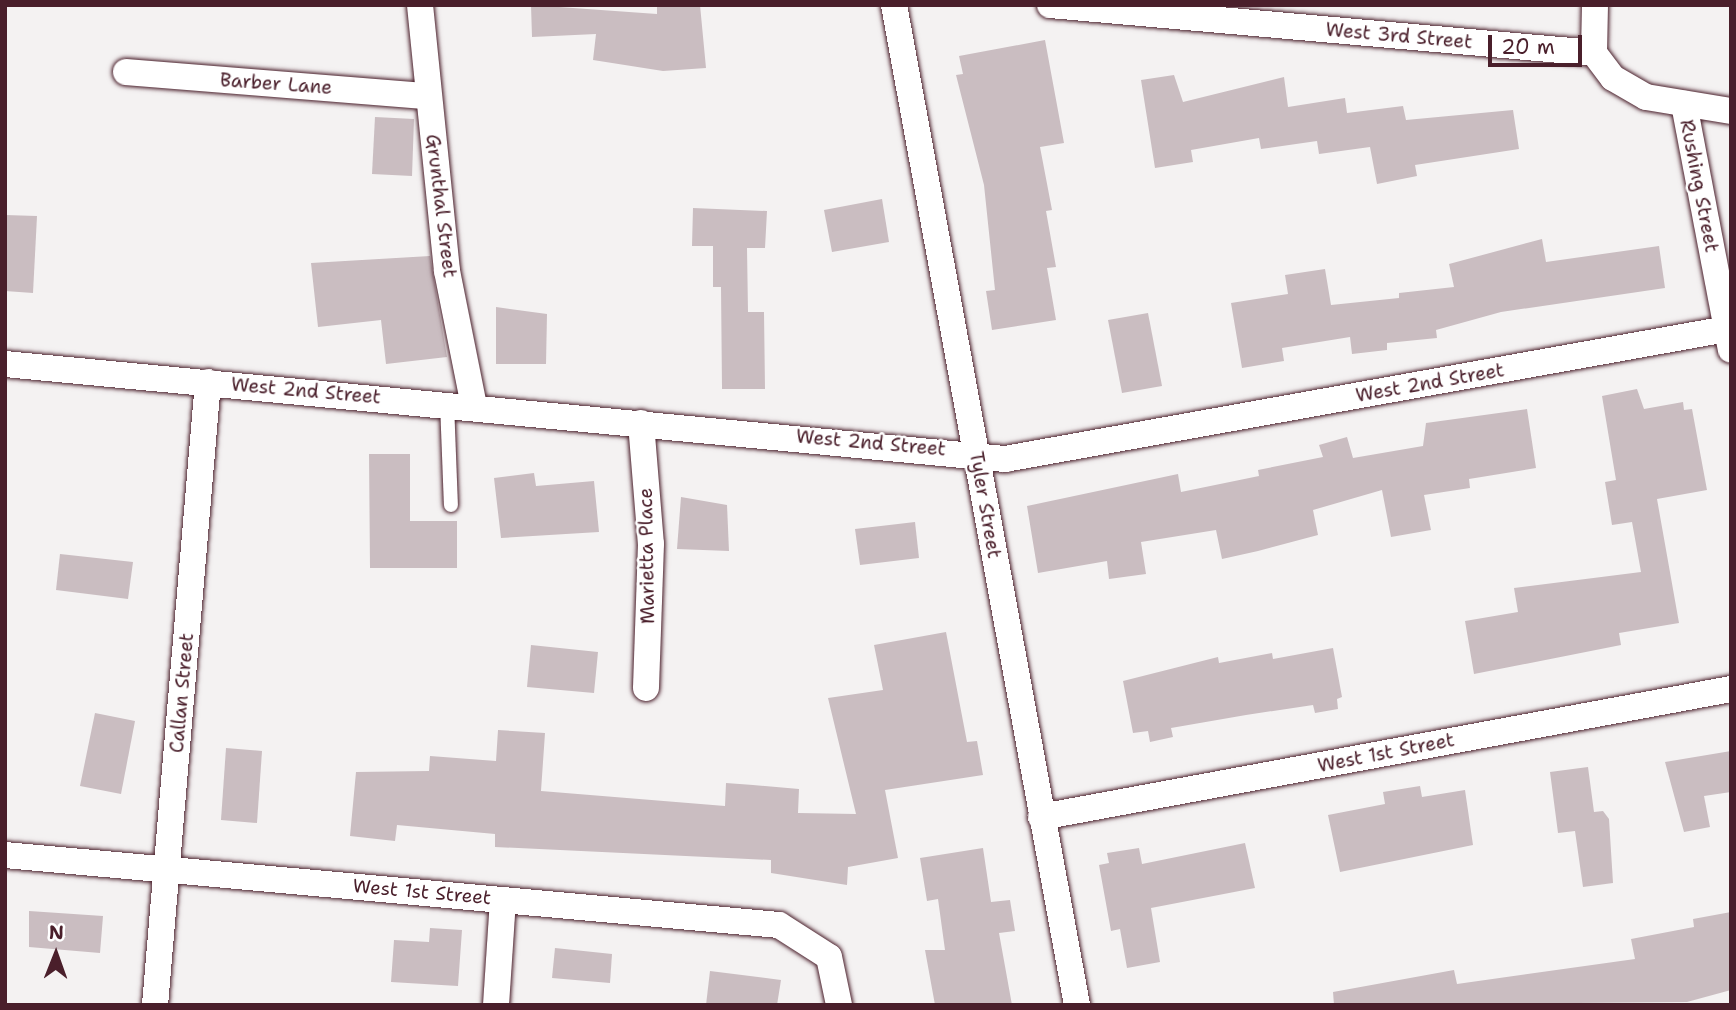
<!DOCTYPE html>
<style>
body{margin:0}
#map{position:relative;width:1736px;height:1010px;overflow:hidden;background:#f4f2f2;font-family:"Shantell Sans",sans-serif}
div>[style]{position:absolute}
.building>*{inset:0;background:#cabdc1}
.roads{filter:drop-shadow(0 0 2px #4a1f2b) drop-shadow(0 0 2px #4a1f2b)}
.service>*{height:14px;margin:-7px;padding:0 7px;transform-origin:7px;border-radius:7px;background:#fff}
.minor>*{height:26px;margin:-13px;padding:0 13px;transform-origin:13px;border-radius:13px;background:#fff}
span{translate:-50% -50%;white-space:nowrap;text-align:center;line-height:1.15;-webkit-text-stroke:5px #fff;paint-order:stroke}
.street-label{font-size:19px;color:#4a1f2b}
.frame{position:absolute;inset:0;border:7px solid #4a1f2b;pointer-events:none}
.north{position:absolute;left:21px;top:919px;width:70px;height:70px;-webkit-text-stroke:5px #fff;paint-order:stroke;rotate:1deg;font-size:19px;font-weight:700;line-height:28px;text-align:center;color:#4a1f2b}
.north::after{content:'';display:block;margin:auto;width:24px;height:32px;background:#4a1f2b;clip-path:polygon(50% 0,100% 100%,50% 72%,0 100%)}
.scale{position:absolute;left:1488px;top:35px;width:94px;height:32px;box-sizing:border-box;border:4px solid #4a1f2b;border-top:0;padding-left:9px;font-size:21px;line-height:24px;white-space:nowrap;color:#4a1f2b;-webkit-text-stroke:5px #fff;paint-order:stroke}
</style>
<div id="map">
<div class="building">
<div style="clip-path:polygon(531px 5px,657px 14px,657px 5px,700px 5px,706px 68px,663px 71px,593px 60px,596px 34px,532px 37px)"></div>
<div style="clip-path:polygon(1045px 40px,1064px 143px,1040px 147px,1052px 210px,1046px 211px,1056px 267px,1047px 268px,1056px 320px,992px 330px,986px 291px,995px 290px,984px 185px,956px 75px,963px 74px,959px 56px)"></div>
<div style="clip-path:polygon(1174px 75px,1183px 102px,1284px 77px,1288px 107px,1345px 98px,1347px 113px,1403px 106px,1406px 120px,1513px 110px,1519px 149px,1415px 165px,1417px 176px,1377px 184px,1370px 147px,1319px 154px,1317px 141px,1261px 149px,1259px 138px,1191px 150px,1193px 162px,1155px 168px,1141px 80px)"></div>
<div style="clip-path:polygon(375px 117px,414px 119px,412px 176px,372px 174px)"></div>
<div style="clip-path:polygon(882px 199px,889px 242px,832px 252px,824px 210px)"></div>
<div style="clip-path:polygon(693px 208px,767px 211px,765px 248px,747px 248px,748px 312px,764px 312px,765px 389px,722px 389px,721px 287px,713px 287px,713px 246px,692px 246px)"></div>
<div style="clip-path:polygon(5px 215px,37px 216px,33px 293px,5px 291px)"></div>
<div style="clip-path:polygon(1542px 239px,1546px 262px,1659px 246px,1665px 288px,1501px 312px,1436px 330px,1437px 338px,1387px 343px,1387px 350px,1352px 354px,1350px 337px,1282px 348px,1284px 361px,1242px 368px,1231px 303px,1288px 294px,1285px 275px,1325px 269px,1331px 305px,1399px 298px,1399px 293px,1454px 287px,1449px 264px)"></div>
<div style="clip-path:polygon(430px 256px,447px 357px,386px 364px,381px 320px,318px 327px,311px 263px)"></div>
<div style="clip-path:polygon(496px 307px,547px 314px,546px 364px,496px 364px)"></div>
<div style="clip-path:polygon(1148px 313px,1162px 386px,1122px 393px,1108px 320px)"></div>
<div style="clip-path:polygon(1637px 389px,1644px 409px,1683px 402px,1684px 410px,1692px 409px,1707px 490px,1657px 499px,1679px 623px,1619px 633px,1621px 645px,1474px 674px,1465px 621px,1518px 612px,1514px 588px,1641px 572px,1632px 522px,1612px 525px,1605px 482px,1616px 480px,1602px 396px)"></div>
<div style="clip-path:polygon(1527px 409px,1536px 468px,1469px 479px,1470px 488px,1424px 495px,1431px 530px,1391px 537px,1382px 490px,1313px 510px,1318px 535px,1258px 551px,1222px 559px,1216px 530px,1141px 542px,1146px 574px,1109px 579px,1107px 561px,1038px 573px,1027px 506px,1178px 474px,1181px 492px,1259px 476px,1258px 470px,1323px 457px,1319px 445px,1347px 437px,1353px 458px,1423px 446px,1426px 423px)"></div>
<div style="clip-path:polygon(369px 454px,410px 454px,410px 521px,457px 521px,457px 568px,370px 568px)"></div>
<div style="clip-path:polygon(534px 473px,536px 486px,594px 481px,599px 532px,501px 538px,494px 478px)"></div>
<div style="clip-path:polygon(681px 497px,727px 505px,729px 551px,677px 549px)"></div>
<div style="clip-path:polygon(915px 522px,919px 558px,860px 565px,855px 529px)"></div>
<div style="clip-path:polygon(60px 554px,133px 562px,128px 599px,56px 590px)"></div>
<div style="clip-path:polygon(946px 632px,967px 742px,977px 741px,983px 775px,885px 790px,898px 858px,848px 867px,847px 885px,771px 873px,771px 860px,495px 847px,495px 834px,397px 825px,395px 841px,350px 836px,356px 772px,429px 771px,430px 756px,496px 761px,498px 730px,545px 733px,541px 791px,725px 806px,726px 783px,753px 785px,799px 789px,798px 813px,856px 814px,828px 698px,883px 690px,874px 645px)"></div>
<div style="clip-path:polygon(531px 645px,598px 652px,594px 693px,527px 687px)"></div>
<div style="clip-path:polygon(1333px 648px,1342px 697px,1337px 699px,1338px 709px,1315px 713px,1313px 705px,1246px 715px,1171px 728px,1173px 737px,1150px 742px,1148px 731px,1133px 733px,1123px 681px,1218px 657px,1219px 663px,1272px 653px,1273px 659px)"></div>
<div style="clip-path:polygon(95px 713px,135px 721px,121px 794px,80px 786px)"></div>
<div style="clip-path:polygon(226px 748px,262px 751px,257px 823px,221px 820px)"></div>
<div style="clip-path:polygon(1731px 751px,1731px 792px,1704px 796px,1710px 827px,1684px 832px,1665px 762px)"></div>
<div style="clip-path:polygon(1588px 767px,1594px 812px,1603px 811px,1609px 819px,1613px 883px,1583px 887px,1575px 831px,1558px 833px,1550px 772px)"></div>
<div style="clip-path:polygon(1420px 786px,1422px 797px,1465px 790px,1473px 845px,1340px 872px,1328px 815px,1385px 804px,1383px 792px)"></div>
<div style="clip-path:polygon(1245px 843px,1255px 888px,1151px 908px,1160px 962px,1127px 968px,1120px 929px,1111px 931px,1099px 865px,1109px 863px,1107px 853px,1139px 848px,1142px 864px)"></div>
<div style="clip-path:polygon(983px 848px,991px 902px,1010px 900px,1015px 931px,999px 933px,1012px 1005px,935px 1005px,925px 950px,945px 950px,938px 899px,927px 901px,920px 858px)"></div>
<div style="clip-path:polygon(29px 911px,103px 916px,100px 953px,29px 947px)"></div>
<div style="clip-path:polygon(1731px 912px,1731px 990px,1687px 1002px,1334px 1005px,1333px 992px,1454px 970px,1457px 984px,1635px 959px,1631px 939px,1694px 927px,1693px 919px)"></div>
<div style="clip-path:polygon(430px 928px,462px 930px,458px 986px,391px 982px,394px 940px,429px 942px)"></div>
<div style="clip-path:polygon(555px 948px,612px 954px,610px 983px,552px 978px)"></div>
<div style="clip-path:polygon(710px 971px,781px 980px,777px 1005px,706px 1005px)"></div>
</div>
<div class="roads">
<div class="service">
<div style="left:447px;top:403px;width:102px;rotate:87.8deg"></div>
</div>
<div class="minor">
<div style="left:420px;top:5px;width:267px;rotate:84.2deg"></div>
<div style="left:447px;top:271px;width:138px;rotate:78.7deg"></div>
<div style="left:894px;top:5px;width:1017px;rotate:79.63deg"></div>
<div style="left:1050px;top:5px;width:546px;rotate:5.04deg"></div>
<div style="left:1594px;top:53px;width:31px;rotate:53deg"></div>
<div style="left:1613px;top:78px;width:38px;rotate:30deg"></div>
<div style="left:1646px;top:97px;width:86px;rotate:9.4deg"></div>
<div style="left:1594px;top:53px;width:48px;rotate:-88.8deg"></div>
<div style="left:126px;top:72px;width:302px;rotate:4.6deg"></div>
<div style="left:1684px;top:104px;width:250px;rotate:79.2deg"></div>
<div style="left:5px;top:364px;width:1005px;rotate:5.43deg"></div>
<div style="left:1005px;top:459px;width:734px;rotate:-10.21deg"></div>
<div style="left:641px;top:423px;width:121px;rotate:85.3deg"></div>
<div style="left:651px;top:544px;width:144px;rotate:92deg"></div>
<div style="left:1041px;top:817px;width:702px;rotate:-10.51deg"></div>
<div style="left:5px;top:855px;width:777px;rotate:5.17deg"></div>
<div style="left:779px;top:925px;width:59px;rotate:32.6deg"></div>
<div style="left:829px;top:957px;width:49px;rotate:78.2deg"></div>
<div style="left:155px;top:1005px;width:625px;rotate:-85.14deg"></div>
<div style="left:496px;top:1005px;width:105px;rotate:-86.2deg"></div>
</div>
</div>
<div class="street-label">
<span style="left:1399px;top:36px;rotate:5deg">West 3rd Street</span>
<span style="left:276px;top:84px;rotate:4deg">Barber Lane</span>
<span style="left:1699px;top:186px;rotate:79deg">Rushing Street</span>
<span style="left:441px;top:206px;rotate:83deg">Grunthal Street</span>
<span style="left:1430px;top:383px;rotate:-10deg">West 2nd Street</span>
<span style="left:306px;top:391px;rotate:5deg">West 2nd Street</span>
<span style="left:871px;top:443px;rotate:5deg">West 2nd Street</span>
<span style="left:985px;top:505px;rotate:80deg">Tyler Street</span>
<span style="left:647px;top:556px;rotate:-91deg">Marietta Place</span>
<span style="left:182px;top:693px;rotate:-85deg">Callan Street</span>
<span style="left:1386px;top:753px;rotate:-11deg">West 1st Street</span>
<span style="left:422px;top:892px;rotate:5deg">West 1st Street</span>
</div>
<div class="frame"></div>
<div class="north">N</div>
<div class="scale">20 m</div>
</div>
